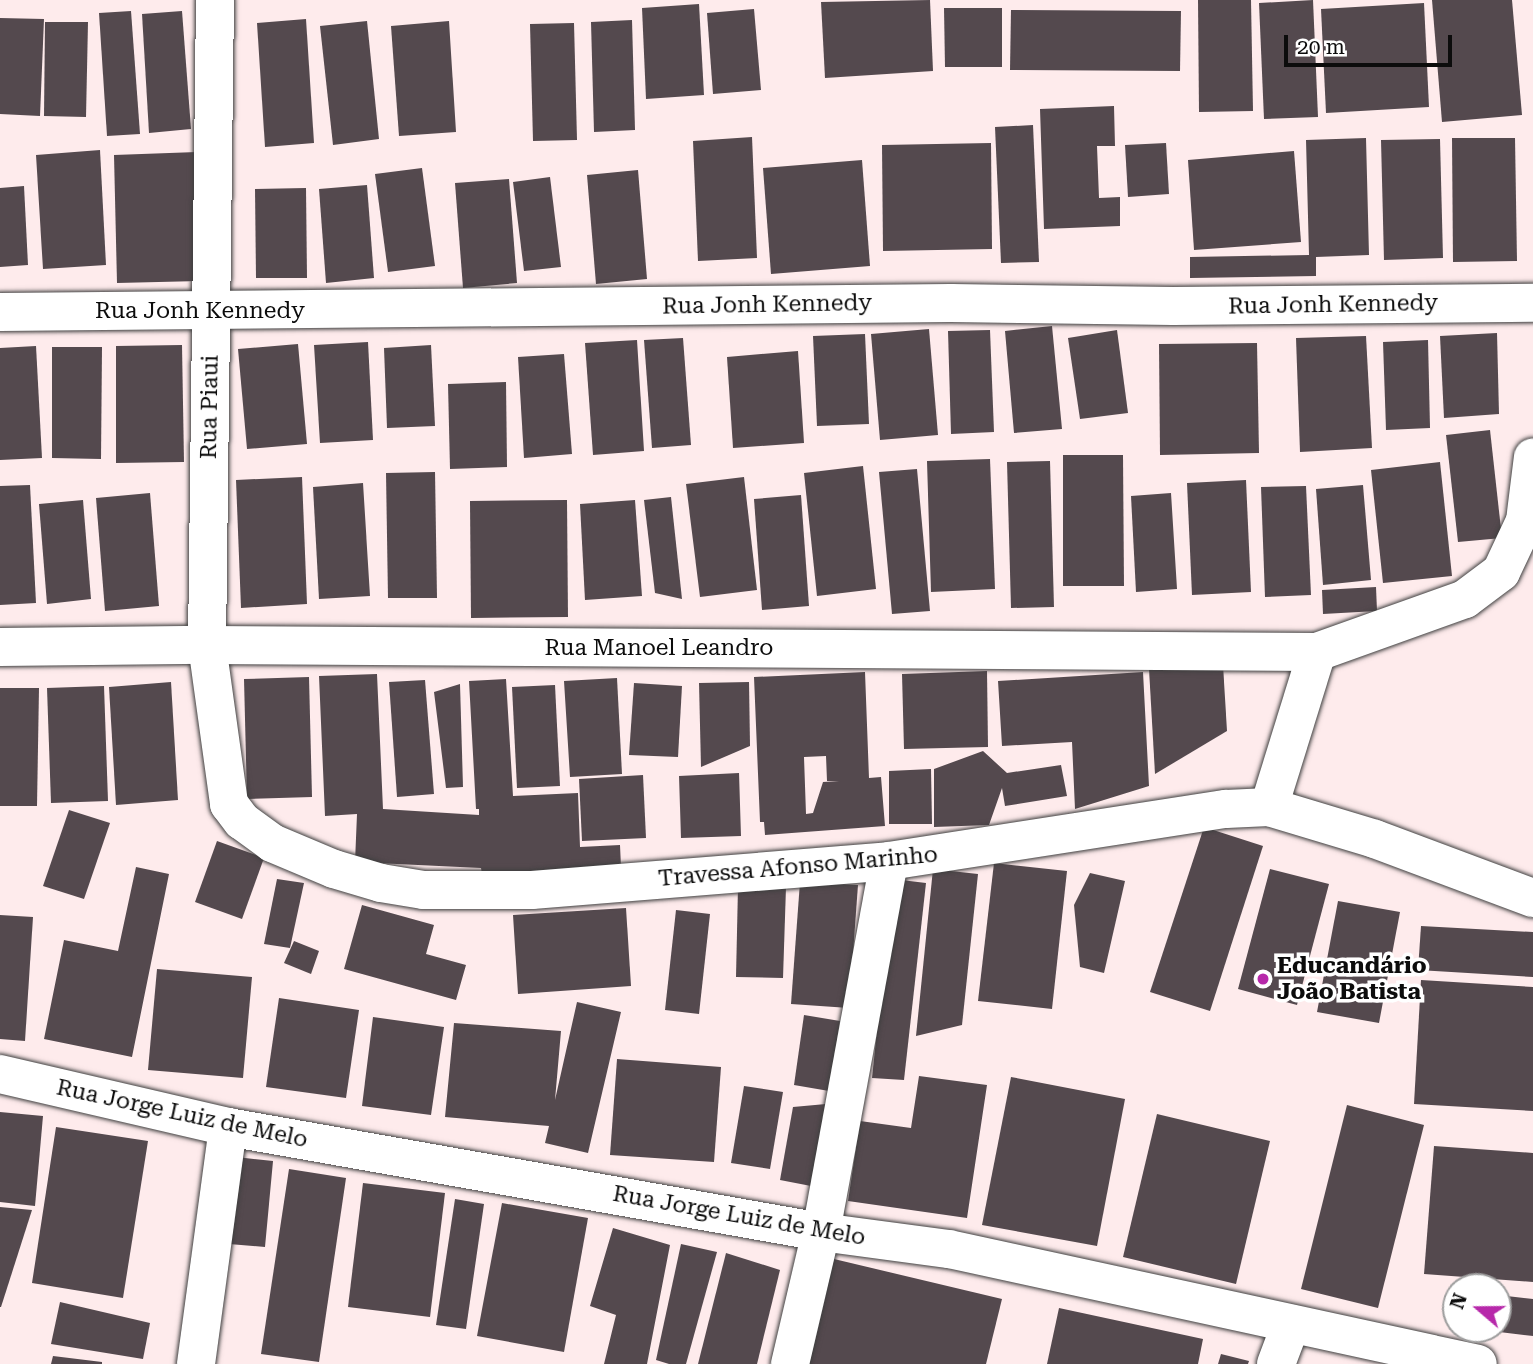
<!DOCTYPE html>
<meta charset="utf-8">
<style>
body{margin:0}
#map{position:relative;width:1533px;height:1364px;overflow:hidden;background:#feebec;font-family:"Roboto Serif",serif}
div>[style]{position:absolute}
.building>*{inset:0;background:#54494e}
.roads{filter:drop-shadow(0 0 2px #3f3f3f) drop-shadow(0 0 2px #3f3f3f)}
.minor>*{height:38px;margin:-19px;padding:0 19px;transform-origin:19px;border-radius:19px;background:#fff}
.dots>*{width:19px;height:19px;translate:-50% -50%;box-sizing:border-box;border:4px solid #fff;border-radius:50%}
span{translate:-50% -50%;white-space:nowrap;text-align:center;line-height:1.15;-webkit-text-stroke:7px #fff;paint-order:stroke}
.street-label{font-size:23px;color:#0c0c0c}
.poi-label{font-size:23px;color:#0c0c0c;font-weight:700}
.left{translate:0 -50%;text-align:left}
.north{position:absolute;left:1442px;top:1273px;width:70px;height:70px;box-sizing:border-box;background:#fff;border:2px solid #9e9e9e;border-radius:50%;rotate:290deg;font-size:19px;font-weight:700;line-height:28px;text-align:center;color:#0c0c0c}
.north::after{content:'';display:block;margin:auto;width:24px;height:32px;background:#b729aa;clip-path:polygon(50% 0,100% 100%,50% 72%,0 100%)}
.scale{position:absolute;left:1284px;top:35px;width:168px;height:32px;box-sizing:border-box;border:4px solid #0c0c0c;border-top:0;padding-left:9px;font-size:21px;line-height:24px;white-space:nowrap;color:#0c0c0c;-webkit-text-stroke:5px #fff;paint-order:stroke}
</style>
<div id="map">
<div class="building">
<div style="clip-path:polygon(930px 0,933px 71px,825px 78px,821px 2px)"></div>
<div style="clip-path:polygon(1198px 0,1251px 0,1253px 111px,1199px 112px)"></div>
<div style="clip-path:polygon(1313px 0,1318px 117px,1264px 119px,1259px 3px)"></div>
<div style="clip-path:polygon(1432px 0,1512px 0,1522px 115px,1442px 122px)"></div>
<div style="clip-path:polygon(1424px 3px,1429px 107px,1326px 113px,1321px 9px)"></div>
<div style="clip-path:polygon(699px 4px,704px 95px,646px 99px,642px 8px)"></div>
<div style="clip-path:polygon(944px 8px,1002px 8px,1002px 67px,945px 67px)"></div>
<div style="clip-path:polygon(754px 9px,761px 90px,713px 94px,707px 13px)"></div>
<div style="clip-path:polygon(1011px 10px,1181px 11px,1180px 71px,1010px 70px)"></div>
<div style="clip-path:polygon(131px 11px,140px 134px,107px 136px,99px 13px)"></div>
<div style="clip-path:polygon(182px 11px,191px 129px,149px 133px,142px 14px)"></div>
<div style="clip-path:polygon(0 18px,44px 19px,40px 116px,0 114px)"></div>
<div style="clip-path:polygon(306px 19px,314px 143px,265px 147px,257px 23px)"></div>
<div style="clip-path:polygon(632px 20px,635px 130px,594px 132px,591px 22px)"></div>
<div style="clip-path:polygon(367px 21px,379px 139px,333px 145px,320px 26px)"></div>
<div style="clip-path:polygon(449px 21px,456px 132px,399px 136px,391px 26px)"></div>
<div style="clip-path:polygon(45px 22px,88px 22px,86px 117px,44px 116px)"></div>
<div style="clip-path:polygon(574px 23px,577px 140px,533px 141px,530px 24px)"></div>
<div style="clip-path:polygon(1114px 106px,1115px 146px,1097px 146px,1099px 198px,1120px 197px,1120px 226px,1044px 229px,1040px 109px)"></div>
<div style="clip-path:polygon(1033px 125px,1039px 262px,1001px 263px,995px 127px)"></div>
<div style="clip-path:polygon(752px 137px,757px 258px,698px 261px,693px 141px)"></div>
<div style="clip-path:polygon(1366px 138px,1369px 255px,1316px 257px,1316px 276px,1190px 278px,1190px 257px,1309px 255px,1306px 140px)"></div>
<div style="clip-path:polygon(1452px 138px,1515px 138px,1517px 261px,1453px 262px)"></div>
<div style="clip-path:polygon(1440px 139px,1443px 258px,1384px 260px,1381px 140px)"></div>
<div style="clip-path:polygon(991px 143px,992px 249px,883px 251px,882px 145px)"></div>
<div style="clip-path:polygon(1166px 143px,1169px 194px,1128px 197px,1125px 145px)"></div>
<div style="clip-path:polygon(100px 150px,106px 265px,43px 269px,36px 155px)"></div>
<div style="clip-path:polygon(1294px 151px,1301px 242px,1194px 250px,1188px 160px)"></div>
<div style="clip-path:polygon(197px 152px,200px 281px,117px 283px,114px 155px)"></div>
<div style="clip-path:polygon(862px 160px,870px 266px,771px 274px,763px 168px)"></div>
<div style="clip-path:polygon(422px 168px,435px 266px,388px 272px,375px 174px)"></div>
<div style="clip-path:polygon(638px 170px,647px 279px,596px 284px,587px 175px)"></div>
<div style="clip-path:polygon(550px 177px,561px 267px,524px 271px,513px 182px)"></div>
<div style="clip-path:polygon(509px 179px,517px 283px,463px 288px,455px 183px)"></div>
<div style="clip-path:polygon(367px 185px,374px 278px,326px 283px,319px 189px)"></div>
<div style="clip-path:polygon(24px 186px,28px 265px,0 267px,0 188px)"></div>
<div style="clip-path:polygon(306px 188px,307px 278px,256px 278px,255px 189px)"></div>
<div style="clip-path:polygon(1052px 326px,1062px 429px,1014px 433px,1005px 331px)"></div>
<div style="clip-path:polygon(929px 329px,938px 435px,880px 440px,871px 334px)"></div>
<div style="clip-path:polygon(990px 330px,994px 432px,951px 434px,948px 331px)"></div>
<div style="clip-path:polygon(1117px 330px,1128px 413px,1080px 419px,1068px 338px)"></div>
<div style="clip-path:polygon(1497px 333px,1499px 414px,1444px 418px,1440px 336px)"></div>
<div style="clip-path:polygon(865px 334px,869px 424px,817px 426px,813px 336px)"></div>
<div style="clip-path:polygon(1366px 336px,1372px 448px,1300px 452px,1296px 338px)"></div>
<div style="clip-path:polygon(683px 338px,691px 445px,652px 448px,644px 340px)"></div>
<div style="clip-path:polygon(637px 340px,644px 451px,593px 455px,585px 343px)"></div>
<div style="clip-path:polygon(1428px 340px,1430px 428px,1386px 430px,1383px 342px)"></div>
<div style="clip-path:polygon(368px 342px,373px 440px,320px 443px,314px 345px)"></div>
<div style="clip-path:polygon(1257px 343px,1259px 453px,1160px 455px,1159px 344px)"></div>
<div style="clip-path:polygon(298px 344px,307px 444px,247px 449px,238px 349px)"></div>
<div style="clip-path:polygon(182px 345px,184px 462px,116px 463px,116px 346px)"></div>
<div style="clip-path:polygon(431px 345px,435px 426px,387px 428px,384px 348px)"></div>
<div style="clip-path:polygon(36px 346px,42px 458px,0 460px,0 348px)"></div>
<div style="clip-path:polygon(52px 347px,102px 347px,101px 459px,52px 458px)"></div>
<div style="clip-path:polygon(798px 351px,804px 443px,733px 448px,727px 357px)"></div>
<div style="clip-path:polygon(564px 354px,572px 454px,524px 458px,518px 357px)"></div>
<div style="clip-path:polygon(506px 382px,507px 467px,450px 469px,448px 384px)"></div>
<div style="clip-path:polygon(1490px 430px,1502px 538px,1458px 542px,1446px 435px)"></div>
<div style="clip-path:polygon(1063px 455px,1123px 455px,1124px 586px,1063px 586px)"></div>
<div style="clip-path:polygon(990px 459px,995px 589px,931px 592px,927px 461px)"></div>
<div style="clip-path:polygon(1050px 461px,1054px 607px,1011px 608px,1007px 462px)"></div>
<div style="clip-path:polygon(1440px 462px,1452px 576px,1383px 583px,1371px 470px)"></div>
<div style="clip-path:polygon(863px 466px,876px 589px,817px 596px,804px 473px)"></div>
<div style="clip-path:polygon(917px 469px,930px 611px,892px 614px,879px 472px)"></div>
<div style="clip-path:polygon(435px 472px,437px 598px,388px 598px,386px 473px)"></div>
<div style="clip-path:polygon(302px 477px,307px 604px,241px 608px,236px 480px)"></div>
<div style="clip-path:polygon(744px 477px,757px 590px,700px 597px,686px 484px)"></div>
<div style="clip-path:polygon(1246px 480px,1251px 592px,1192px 595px,1187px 483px)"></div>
<div style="clip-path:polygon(363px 483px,370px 596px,319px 599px,313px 487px)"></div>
<div style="clip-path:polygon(30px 485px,36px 603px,0 605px,0 486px)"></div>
<div style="clip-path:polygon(1363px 485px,1371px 580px,1323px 585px,1316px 489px)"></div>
<div style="clip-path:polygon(1306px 486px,1311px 595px,1265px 597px,1261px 487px)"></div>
<div style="clip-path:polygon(150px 493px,159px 606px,105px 611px,96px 498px)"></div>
<div style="clip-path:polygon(1171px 493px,1177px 589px,1136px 592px,1131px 496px)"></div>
<div style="clip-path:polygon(801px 495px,809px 606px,762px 610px,754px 499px)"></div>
<div style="clip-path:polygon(671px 497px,682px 599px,655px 593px,644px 500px)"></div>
<div style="clip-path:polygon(83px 500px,91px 599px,47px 604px,39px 504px)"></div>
<div style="clip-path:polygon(567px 500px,568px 617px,471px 618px,470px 501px)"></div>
<div style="clip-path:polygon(635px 500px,642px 596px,585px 600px,580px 504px)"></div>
<div style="clip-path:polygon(1376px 587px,1377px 611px,1323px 614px,1322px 590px)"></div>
<div style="clip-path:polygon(1223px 665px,1227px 731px,1155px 774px,1149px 669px)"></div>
<div style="clip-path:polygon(987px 671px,988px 747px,904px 749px,902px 674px)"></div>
<div style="clip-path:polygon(evenodd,865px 672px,869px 778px,881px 777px,885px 826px,765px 835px,764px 822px,760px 822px,754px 677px,865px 672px,826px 756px,827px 781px,839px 781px,823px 782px,813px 813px,806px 814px,804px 757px,826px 756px)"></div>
<div style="clip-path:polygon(1143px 672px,1149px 786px,1075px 809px,1072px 742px,1002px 746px,998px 681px)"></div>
<div style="clip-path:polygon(377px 674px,383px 809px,479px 815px,479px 809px,476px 809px,469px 681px,506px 679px,513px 796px,578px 793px,580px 847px,620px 845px,621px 867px,482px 874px,481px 868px,355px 862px,357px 814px,325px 816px,319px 676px)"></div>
<div style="clip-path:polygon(309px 677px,312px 797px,247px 799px,244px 679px)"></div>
<div style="clip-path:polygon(617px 678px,622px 774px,570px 777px,564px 681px)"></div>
<div style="clip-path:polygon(425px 680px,434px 794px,397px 797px,389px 682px)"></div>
<div style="clip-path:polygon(171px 682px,178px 800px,116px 805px,109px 687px)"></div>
<div style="clip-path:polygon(749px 682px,750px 746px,701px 767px,699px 683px)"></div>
<div style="clip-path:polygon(634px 683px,682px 686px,678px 757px,629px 755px)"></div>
<div style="clip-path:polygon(460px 684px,463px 787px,446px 788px,434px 692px)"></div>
<div style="clip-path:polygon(555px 685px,560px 786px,517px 788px,512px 687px)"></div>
<div style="clip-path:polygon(104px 686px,108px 801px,51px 803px,47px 688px)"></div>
<div style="clip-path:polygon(0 688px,39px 688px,37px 806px,0 806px)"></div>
<div style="clip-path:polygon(983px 751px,1007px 773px,1061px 765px,1067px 796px,1005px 806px,1002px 788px,989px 825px,934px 827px,934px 769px)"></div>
<div style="clip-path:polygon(931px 769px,932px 824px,889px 824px,889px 771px)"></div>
<div style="clip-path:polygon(739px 773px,741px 836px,681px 838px,679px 776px)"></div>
<div style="clip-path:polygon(643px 775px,646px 838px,582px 841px,579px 779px)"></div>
<div style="clip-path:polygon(69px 810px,110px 823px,84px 899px,43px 886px)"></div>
<div style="clip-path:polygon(1204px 827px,1263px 846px,1210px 1011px,1150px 992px)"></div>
<div style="clip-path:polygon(217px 841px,264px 858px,242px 919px,195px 902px)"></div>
<div style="clip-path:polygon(994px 863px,1067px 871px,1052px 1009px,978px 1001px)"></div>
<div style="clip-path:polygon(136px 867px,169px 874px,132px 1057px,44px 1039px,64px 940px,118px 951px)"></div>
<div style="clip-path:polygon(933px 869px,978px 874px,962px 1025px,916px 1036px)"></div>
<div style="clip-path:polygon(1270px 869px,1329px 884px,1297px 1005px,1238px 989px)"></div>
<div style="clip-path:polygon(1090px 873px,1125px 881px,1104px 973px,1080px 967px,1074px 905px)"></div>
<div style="clip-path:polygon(277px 879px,304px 883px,290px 948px,264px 944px)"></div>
<div style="clip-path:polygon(893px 879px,926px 883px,904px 1080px,872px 1078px)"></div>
<div style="clip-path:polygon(800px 882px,858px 885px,849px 1008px,791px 1004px)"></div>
<div style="clip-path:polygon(738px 887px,786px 887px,783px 978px,736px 977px)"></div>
<div style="clip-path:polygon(1338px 901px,1400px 912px,1379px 1023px,1317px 1012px)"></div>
<div style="clip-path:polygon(362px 905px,434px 925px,426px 954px,466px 965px,456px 1000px,344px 969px)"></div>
<div style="clip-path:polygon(626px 908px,631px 986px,518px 994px,513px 915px)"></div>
<div style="clip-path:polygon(676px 910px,710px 914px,699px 1014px,665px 1010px)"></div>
<div style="clip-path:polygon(0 915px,33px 917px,25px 1041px,0 1039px)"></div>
<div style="clip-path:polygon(1421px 926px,1533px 932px,1533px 977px,1418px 970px)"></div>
<div style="clip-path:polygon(294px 941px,319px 951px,311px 974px,284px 963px)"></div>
<div style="clip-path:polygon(157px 969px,252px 977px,243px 1078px,148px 1070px)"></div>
<div style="clip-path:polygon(1421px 980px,1533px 987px,1533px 1111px,1414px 1104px)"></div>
<div style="clip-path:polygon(279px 998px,359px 1010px,346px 1098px,266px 1087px)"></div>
<div style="clip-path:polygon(577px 1002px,621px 1012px,588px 1153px,545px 1143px,549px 1126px,445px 1117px,454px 1023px,561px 1031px,555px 1100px)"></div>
<div style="clip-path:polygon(804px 1015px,840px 1021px,829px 1091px,794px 1085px)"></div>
<div style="clip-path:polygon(373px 1017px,444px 1027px,431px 1115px,362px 1106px)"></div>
<div style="clip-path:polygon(617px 1059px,721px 1067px,714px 1162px,610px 1155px)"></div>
<div style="clip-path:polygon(919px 1076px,987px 1085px,967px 1218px,848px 1201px,860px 1121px,911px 1128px)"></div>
<div style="clip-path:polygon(1011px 1077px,1125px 1099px,1097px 1246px,982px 1225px)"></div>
<div style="clip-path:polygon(744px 1086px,783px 1092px,770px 1169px,731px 1163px)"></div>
<div style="clip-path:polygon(826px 1104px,811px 1186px,780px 1180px,793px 1107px)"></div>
<div style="clip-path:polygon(1347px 1105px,1424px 1125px,1378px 1308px,1301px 1289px)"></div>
<div style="clip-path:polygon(0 1112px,43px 1116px,35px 1206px,0 1202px)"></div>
<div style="clip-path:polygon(1157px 1114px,1270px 1141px,1236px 1284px,1123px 1257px)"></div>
<div style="clip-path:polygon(56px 1127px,148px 1141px,123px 1298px,32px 1283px)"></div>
<div style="clip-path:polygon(1434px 1146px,1533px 1153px,1533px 1282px,1424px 1274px)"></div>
<div style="clip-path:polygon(236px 1157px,273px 1161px,265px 1247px,229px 1244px)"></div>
<div style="clip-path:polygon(289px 1169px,346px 1178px,319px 1362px,261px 1354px)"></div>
<div style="clip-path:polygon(363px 1183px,445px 1193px,430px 1317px,348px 1307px)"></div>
<div style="clip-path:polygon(455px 1199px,484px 1204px,466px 1329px,436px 1325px)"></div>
<div style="clip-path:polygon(502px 1203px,588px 1218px,564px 1352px,477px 1336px)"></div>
<div style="clip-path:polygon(0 1207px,32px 1210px,1px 1307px,0 1307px)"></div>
<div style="clip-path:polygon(613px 1228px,670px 1245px,647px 1364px,604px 1364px,616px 1315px,590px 1306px)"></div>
<div style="clip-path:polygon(681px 1244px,717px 1252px,686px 1364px,669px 1364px,656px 1360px)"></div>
<div style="clip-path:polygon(726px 1253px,780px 1270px,757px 1364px,698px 1364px)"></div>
<div style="clip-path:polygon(834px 1259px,1002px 1299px,986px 1364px,808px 1364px)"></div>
<div style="clip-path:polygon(1498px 1295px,1533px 1299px,1533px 1336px,1491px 1331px,1498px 1329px)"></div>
<div style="clip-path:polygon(60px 1302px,150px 1323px,143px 1359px,51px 1344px)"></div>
<div style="clip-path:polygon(1059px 1308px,1203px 1339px,1198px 1364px,1047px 1364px)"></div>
<div style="clip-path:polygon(1221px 1354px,1249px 1361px,1248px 1364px,1218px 1364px)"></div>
<div style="clip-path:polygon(53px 1356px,102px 1362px,102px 1364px,51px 1364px)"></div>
</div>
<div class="roads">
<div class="minor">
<div style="left:215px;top:0;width:645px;rotate:90.71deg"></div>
<div style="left:207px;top:645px;width:161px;rotate:82.1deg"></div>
<div style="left:229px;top:804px;width:21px;rotate:53deg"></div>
<div style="left:242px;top:821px;width:37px;rotate:36deg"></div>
<div style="left:272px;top:843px;width:67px;rotate:22.8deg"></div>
<div style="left:334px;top:869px;width:49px;rotate:16.6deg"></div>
<div style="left:381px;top:883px;width:43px;rotate:9.5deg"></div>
<div style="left:423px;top:890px;width:109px"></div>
<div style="left:532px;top:890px;width:358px;rotate:-4.6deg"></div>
<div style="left:889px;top:861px;width:341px;rotate:-8.8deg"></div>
<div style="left:1226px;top:809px;width:43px;rotate:-2.7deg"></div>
<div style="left:1269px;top:807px;width:111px;rotate:16.8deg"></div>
<div style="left:1375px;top:839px;width:169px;rotate:20.5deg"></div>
<div style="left:0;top:312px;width:951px;rotate:-0.54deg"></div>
<div style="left:951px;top:303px;width:222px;rotate:0.8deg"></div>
<div style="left:1173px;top:306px;width:360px;rotate:-0.5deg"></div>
<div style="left:0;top:647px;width:207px;rotate:-0.6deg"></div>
<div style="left:207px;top:645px;width:1110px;rotate:0.36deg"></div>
<div style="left:1269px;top:807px;width:162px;rotate:-72.8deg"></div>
<div style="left:1317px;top:652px;width:157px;rotate:-19.7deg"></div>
<div style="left:1465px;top:599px;width:45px;rotate:-36.9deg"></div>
<div style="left:1501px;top:572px;width:56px;rotate:-64.8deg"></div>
<div style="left:1525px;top:521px;width:64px;rotate:-82.9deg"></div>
<div style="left:0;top:1074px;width:234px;rotate:13.1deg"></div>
<div style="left:228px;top:1127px;width:602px;rotate:10.04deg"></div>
<div style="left:821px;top:1232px;width:129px;rotate:7.6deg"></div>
<div style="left:949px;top:1249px;width:541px;rotate:12.26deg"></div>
<div style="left:196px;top:1364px;width:239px;rotate:-82.3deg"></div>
<div style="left:790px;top:1364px;width:136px;rotate:-76.8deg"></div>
<div style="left:821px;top:1232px;width:377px;rotate:-79.6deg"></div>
<div style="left:1276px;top:1364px;width:43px;rotate:-69.4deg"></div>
</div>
</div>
<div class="dots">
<div style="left:1263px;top:979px;background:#b729aa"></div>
</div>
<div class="street-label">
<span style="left:767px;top:305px;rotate:-1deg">Rua Jonh Kennedy</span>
<span style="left:1333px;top:305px;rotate:-1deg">Rua Jonh Kennedy</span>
<span style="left:200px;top:311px">Rua Jonh Kennedy</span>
<span style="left:210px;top:407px;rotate:-89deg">Rua Piaui</span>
<span style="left:659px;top:648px">Rua Manoel Leandro</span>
<span style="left:798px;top:867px;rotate:-5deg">Travessa Afonso Marinho</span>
<span style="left:182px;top:1114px;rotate:12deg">Rua Jorge Luiz de Melo</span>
<span style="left:739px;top:1216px;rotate:10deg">Rua Jorge Luiz de Melo</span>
</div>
<div class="poi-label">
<span class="left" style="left:1277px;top:979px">Educandário<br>João Batista</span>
</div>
<div class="north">N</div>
<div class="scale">20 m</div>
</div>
